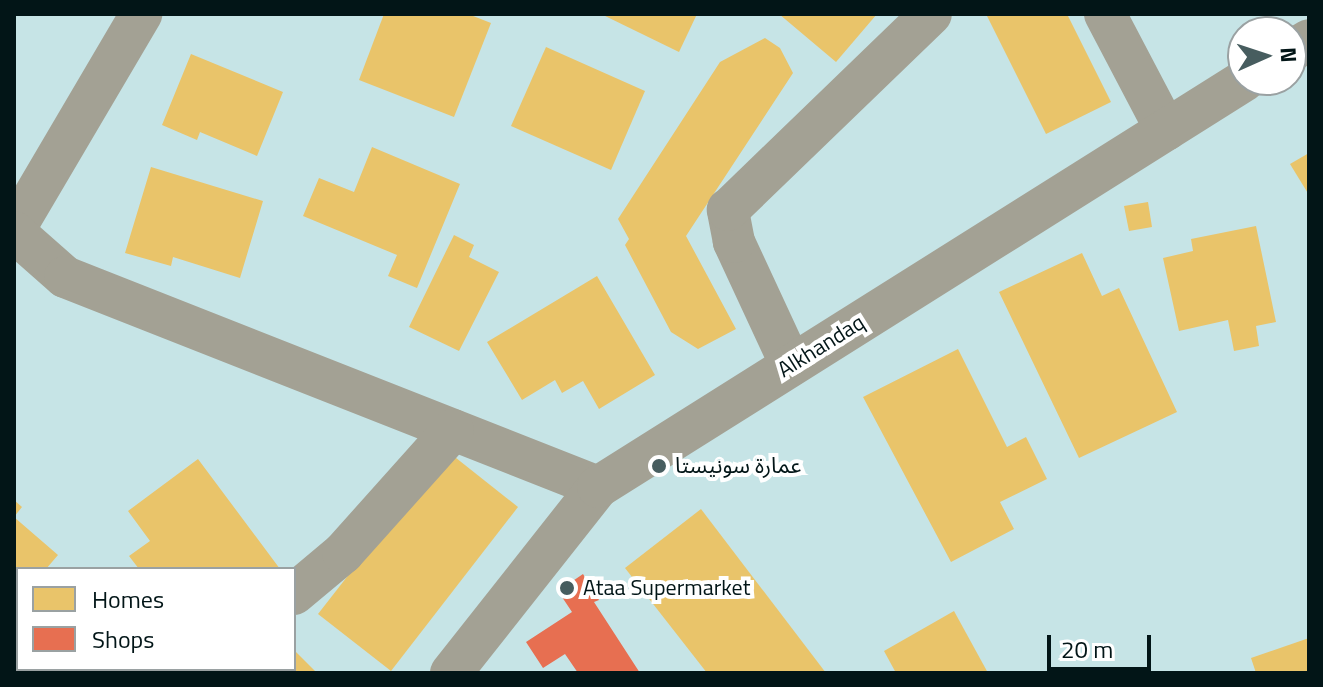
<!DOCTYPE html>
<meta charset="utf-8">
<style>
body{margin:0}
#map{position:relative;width:1323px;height:687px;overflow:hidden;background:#c6e4e6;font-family:"Titillium Web","Noto Sans Arabic",sans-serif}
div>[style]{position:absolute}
.homes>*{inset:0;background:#e9c46a}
.shops>*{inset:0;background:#e76f51}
.minor>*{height:42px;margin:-21px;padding:0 21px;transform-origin:21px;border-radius:21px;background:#a3a194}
.dots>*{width:22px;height:22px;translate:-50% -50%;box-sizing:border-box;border:4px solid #fff;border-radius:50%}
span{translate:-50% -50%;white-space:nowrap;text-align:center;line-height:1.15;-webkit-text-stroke:8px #fff;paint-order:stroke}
.street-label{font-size:22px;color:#021517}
.poi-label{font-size:22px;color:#021517}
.left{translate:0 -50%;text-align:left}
.frame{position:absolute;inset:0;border:16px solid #021517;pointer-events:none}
.legend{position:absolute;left:16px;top:567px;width:280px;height:104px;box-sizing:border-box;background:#fff;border:2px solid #9aa1a2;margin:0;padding:10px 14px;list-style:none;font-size:24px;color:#021517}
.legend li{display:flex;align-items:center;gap:16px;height:40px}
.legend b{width:40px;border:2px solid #9aa1a2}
.north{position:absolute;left:1227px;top:16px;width:80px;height:80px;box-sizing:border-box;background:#fff;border:2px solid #9aa1a2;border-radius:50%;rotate:87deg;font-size:22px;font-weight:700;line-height:32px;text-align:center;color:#021517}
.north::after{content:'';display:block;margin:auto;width:28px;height:36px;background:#475d5f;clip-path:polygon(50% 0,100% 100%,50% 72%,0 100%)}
.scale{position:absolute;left:1047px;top:635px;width:104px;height:36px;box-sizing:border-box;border:4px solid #021517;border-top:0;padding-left:10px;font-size:24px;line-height:28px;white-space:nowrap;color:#021517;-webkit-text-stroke:6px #fff;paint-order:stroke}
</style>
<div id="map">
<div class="homes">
<div style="clip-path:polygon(384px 14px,468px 14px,491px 23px,454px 117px,359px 80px)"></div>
<div style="clip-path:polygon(601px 14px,697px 14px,679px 52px)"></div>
<div style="clip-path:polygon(779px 14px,877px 14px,836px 62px)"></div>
<div style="clip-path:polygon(986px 14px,1067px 14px,1111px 102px,1046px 134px)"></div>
<div style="clip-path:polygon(765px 38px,780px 48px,793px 73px,686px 236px,736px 329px,698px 349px,671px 332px,625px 245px,629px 239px,618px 219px,720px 62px)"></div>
<div style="clip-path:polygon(546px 47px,645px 91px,611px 170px,511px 126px)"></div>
<div style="clip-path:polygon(191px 54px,283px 92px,257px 156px,200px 132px,197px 140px,162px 125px)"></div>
<div style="clip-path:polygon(372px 147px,460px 184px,417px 288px,388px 276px,397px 255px,303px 216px,319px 178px,354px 192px)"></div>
<div style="clip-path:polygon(1309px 153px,1309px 195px,1290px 164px)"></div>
<div style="clip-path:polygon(151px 167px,263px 201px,240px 278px,173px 257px,171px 266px,125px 253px)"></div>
<div style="clip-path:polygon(1148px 202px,1152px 227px,1129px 231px,1124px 206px)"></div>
<div style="clip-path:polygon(1256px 226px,1276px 322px,1256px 326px,1259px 346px,1234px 351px,1228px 320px,1179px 331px,1163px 258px,1193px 251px,1191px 239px)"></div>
<div style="clip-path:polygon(454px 235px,474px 245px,469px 257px,499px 272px,459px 351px,409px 327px)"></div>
<div style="clip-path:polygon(1082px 253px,1102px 296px,1119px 288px,1177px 412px,1079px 458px,999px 292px)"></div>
<div style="clip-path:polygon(597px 276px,655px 375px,599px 409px,583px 381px,562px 393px,555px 380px,522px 400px,487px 342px)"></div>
<div style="clip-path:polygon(958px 349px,1007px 447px,1026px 437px,1047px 479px,1000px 502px,1014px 529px,951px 562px,863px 397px)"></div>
<div style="clip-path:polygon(446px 450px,518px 507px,391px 671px,318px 614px)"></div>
<div style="clip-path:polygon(198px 459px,280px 569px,139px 569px,129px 556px,150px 541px,128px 511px)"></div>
<div style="clip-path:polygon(14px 500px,22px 507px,14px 517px,58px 555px,46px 569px,18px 569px,18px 597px,14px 594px)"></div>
<div style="clip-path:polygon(701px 509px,826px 673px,707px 673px,625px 568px)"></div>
<div style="clip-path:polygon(954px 611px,988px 673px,896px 673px,884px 651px)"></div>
<div style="clip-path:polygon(1309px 638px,1309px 673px,1256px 673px,1251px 658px)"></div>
<div style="clip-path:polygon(294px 650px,317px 673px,234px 673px,238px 669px,294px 669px)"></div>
</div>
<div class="shops">
<div style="clip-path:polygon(583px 574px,599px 600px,594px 602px,640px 673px,578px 673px,565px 654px,543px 668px,526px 642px,572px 612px,558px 591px)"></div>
</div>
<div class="minor">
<div style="left:1105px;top:14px;width:131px;rotate:62.3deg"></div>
<div style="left:1291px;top:51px;width:21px;rotate:-31deg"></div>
<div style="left:14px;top:230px;width:251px;rotate:-59.5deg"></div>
<div style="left:14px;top:232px;width:68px;rotate:41.4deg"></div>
<div style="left:65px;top:277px;width:573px;rotate:21.5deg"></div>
<div style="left:791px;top:365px;width:136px;rotate:-114.9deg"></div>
<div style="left:734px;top:242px;width:33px;rotate:-101deg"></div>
<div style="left:728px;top:210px;width:282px;rotate:-44deg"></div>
<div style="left:294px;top:594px;width:64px;rotate:-39.9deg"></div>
<div style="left:343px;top:553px;width:165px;rotate:-48.2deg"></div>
<div style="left:206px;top:673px;width:6px;rotate:-45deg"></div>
<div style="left:451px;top:673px;width:237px;rotate:-51.7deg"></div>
<div style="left:598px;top:487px;width:764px;rotate:-32.17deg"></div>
</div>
<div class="dots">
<div style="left:659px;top:466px;background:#475d5f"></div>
<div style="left:567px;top:588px;background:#475d5f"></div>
</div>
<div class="street-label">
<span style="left:821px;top:346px;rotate:-32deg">Alkhandaq</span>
</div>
<div class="poi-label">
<span class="left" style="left:675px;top:466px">عمارة سونيستا</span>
<span class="left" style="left:583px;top:588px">Ataa Supermarket</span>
</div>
<div class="frame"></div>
<ul class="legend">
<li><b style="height:22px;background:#e9c46a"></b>Homes</li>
<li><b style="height:22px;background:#e76f51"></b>Shops</li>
</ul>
<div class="north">N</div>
<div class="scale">20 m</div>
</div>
